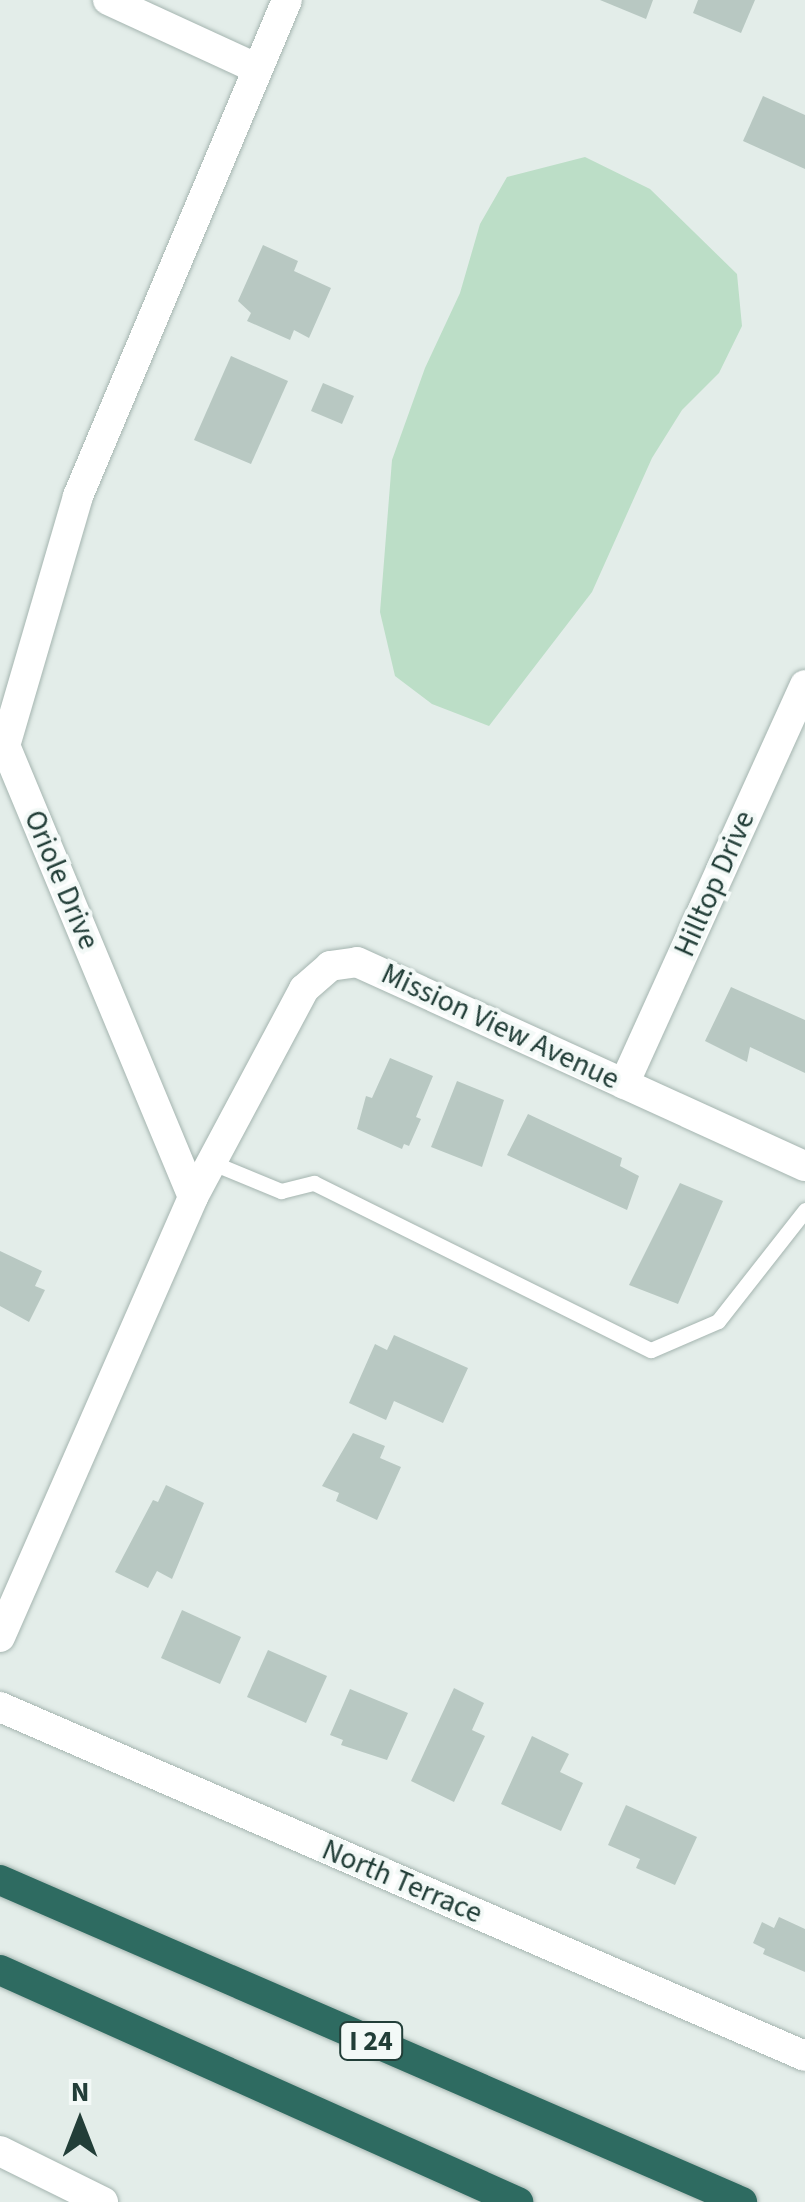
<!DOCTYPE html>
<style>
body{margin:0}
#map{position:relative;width:805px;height:2202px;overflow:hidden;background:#e3ede9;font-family:"Source Sans 3",sans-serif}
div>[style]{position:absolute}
.green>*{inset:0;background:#bcdec7}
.building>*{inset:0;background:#b8c8c2}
.roads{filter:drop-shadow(0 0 2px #a5b5b0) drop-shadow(0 0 2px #a5b5b0)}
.service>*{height:15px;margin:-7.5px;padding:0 7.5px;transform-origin:7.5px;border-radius:7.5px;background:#fff}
.minor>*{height:30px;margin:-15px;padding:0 15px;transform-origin:15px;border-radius:15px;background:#fff}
.tertiary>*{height:30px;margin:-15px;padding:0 15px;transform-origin:15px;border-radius:15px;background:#fff}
.motorway>*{height:30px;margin:-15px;padding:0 15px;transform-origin:15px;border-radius:15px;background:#2e6b61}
span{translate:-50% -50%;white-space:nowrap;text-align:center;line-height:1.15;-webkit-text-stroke:8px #f3f9f7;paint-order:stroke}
.shield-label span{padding:2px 8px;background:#f3f9f7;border:2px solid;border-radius:8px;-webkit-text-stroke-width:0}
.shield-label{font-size:28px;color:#223e38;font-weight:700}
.street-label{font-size:30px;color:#223e38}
.north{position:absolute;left:30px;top:2072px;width:100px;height:100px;-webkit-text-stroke:8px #f3f9f7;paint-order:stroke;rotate:0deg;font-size:28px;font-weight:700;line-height:40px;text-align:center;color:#223e38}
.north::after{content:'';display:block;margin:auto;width:35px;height:45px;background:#223e38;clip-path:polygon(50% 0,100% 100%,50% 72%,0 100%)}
</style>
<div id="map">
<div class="green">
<div style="clip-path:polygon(585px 157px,650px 189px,737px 274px,742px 326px,719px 373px,682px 410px,652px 458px,592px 592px,489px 726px,432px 704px,395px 676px,380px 612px,392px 460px,425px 368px,460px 293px,480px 224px,507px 177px)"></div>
</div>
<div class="building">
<div style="clip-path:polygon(600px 0,653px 0,646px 19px)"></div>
<div style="clip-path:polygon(698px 0,755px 0,741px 33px,693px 13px)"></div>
<div style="clip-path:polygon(763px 96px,805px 115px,805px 169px,743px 141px)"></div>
<div style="clip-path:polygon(263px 245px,298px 261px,294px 271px,331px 288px,309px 338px,294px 330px,290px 340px,247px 321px,251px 313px,238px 301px)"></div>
<div style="clip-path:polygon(231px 356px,288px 381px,251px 464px,194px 440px)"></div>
<div style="clip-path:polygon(323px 383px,354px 396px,342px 424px,311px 411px)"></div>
<div style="clip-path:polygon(731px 987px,805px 1020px,805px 1073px,750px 1047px,747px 1062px,705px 1041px)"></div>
<div style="clip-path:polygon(390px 1058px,433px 1076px,416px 1117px,421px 1119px,409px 1146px,404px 1144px,402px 1149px,357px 1129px,366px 1096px,372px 1098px)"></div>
<div style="clip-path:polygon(457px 1081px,504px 1100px,482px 1167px,431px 1147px)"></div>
<div style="clip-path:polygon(528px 1114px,622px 1158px,620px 1166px,639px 1176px,627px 1210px,507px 1155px)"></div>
<div style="clip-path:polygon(680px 1183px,723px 1201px,678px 1304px,629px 1285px)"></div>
<div style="clip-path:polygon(0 1251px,42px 1271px,35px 1286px,45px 1290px,29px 1322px,0 1306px)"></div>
<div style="clip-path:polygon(394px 1335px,468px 1368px,443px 1423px,394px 1401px,386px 1420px,349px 1403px,375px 1344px,387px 1350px)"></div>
<div style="clip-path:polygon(353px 1433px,385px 1446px,380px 1458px,401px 1467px,377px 1520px,336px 1501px,339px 1493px,322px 1486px)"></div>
<div style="clip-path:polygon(166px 1485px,204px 1503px,172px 1579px,157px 1571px,148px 1588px,115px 1572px,153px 1500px,158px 1502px)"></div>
<div style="clip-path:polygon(182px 1610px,241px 1637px,220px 1684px,161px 1658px)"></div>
<div style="clip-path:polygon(268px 1650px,327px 1676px,306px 1723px,247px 1697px)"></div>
<div style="clip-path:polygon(454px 1688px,484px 1703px,472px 1730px,485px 1736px,454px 1802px,411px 1781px)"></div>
<div style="clip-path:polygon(350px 1689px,408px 1713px,387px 1760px,341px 1745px,343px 1740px,330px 1735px)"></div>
<div style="clip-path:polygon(532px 1736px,569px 1754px,560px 1772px,583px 1783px,561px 1831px,501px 1804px)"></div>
<div style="clip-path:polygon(626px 1805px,697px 1837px,675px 1885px,636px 1868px,640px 1859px,608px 1845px)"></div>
<div style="clip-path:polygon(779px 1917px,805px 1929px,805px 1972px,763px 1954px,765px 1949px,753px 1943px,762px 1922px,774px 1928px)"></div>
</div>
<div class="roads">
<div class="service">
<div style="left:213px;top:1163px;width:74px;rotate:22.4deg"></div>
<div style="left:281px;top:1191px;width:34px;rotate:-14deg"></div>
<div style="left:314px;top:1183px;width:376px;rotate:26.4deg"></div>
<div style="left:651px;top:1350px;width:73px;rotate:-23.4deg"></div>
<div style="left:718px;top:1321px;width:141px;rotate:-51.9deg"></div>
</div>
<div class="minor">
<div style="left:108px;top:0;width:163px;rotate:24.7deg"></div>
<div style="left:624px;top:1084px;width:438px;rotate:-65.6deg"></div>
<div style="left:193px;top:1197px;width:236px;rotate:-61.9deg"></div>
<div style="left:304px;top:989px;width:35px;rotate:-41deg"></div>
<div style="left:330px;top:966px;width:27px;rotate:-8deg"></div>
<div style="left:357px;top:962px;width:492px;rotate:24.5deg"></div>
<div style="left:0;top:1637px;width:480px;rotate:-66.3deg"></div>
<div style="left:193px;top:1197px;width:489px;rotate:-112.6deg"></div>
<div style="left:5px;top:746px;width:260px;rotate:-73.7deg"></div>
<div style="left:78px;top:496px;width:538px;rotate:-67.15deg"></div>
</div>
<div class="tertiary">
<div style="left:0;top:1707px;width:877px;rotate:23.44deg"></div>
<div style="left:0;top:2151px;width:115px;rotate:26.3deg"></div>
</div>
<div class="motorway">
<div style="left:0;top:1880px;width:809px;rotate:23.46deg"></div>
<div style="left:0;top:1970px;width:568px;rotate:24.13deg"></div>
</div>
</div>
<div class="shield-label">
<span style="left:371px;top:2041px">I 24</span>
</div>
<div class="street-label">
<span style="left:61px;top:880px;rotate:67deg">Oriole Drive</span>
<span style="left:715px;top:884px;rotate:-66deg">Hilltop Drive</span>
<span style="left:500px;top:1027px;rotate:25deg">Mission View Avenue</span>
<span style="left:402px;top:1882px;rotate:23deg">North Terrace</span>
</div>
<div class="north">N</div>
</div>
